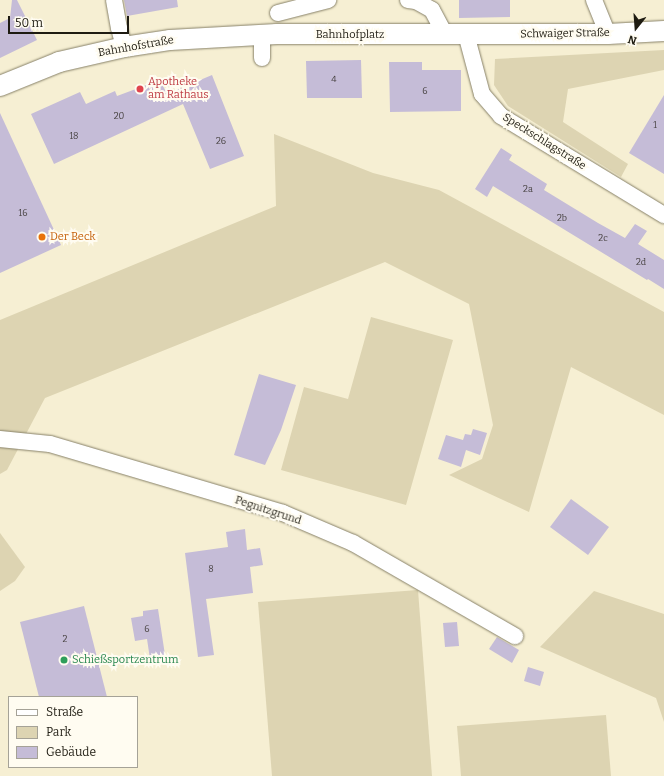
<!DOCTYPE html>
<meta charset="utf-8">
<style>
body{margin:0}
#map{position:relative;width:664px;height:776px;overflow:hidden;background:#f6efd3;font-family:Bitter,serif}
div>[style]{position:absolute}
.green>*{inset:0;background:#ddd4b2}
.building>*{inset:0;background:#c5bcd7}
.roads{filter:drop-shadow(0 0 1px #878168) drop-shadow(0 0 1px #878168)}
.minor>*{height:16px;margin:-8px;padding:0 8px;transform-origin:8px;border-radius:8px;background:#fff}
.major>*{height:20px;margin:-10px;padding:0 10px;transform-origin:10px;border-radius:10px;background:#fff}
.dots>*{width:11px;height:11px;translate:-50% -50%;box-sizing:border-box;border:2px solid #fffcf1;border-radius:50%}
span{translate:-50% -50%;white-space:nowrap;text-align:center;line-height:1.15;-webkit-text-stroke:4px #fffcf1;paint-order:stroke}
.number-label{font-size:9px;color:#484342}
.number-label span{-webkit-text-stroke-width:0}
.street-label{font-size:11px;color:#1e1b11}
.health-label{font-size:11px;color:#be3a42}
.left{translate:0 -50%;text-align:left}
.food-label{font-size:11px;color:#c56008}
.leisure-label{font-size:11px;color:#27864d}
.legend{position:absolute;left:8px;top:696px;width:130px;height:72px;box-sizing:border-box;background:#fffcf1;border:1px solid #a5a297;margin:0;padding:5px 7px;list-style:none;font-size:12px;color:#1e1b11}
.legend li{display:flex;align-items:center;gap:8px;height:20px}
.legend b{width:20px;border:1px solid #a5a297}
.north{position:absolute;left:616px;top:8px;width:40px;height:40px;-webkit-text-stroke:3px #fffcf1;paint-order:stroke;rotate:197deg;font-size:11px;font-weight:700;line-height:16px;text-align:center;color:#1e1b11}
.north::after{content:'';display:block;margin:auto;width:14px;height:18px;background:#1e1b11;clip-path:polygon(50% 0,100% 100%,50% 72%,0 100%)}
.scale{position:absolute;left:8px;top:16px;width:121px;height:18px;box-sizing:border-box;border:2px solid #1e1b11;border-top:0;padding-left:5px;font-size:12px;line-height:14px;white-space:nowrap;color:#1e1b11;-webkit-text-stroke:3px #fffcf1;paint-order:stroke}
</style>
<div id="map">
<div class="green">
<div style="clip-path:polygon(664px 50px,664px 70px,568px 89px,563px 122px,628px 164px,621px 177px,508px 106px,494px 85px,495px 59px)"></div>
<div style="clip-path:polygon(274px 134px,373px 173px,439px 190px,664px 312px,664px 415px,571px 367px,529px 512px,449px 475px,482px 459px,493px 425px,469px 304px,385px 262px,45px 398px,7px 470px,0 474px,0 320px,276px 206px)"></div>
<div style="clip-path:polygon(371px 317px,453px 340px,406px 505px,281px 470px,304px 387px,348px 399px)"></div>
<div style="clip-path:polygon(0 533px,25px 567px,15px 581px,0 591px)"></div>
<div style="clip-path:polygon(418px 590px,432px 776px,272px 776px,258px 602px)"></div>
<div style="clip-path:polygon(594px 591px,664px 614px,664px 722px,656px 698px,540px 647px)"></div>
<div style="clip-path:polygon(606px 715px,611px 776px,461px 776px,457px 726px)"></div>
</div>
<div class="building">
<div style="clip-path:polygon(12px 0,17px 0,37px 40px,0 58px,0 23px,10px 18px)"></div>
<div style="clip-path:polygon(124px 0,177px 0,178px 7px,127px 16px)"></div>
<div style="clip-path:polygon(459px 0,510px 0,510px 17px,459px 18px)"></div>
<div style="clip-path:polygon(361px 60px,362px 98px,307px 98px,306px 61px)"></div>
<div style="clip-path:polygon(389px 62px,422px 62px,422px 70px,461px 70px,461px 111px,390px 112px)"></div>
<div style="clip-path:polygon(212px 75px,244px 156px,210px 169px,183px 104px,54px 164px,31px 114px,80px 92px,86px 104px,115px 91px,117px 96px,160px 80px,167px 94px)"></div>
<div style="clip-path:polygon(664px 95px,664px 174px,629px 153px)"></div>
<div style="clip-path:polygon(0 113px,61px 245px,0 273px)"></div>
<div style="clip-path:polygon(501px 148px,512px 155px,509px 160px,547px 184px,544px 190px,598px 223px,625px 238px,635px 224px,647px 231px,638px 244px,664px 260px,664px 289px,648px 279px,647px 280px,493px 186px,487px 197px,475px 189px)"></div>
<div style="clip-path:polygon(259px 374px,296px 385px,281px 430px,265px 465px,234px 455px)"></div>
<div style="clip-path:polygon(473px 429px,487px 433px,480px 455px,466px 450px,461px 467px,438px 459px,446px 435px,463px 440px,465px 434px,471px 435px)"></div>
<div style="clip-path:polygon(571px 499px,609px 527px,588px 555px,550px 527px)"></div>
<div style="clip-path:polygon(245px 529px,247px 550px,260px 548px,263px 565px,250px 567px,253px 593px,206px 599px,214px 655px,198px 657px,185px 553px,228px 547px,226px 532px)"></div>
<div style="clip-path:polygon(84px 606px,107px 697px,39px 697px,20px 622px)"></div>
<div style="clip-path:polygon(158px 609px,165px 655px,150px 659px,147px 639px,135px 641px,131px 618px,143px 616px,143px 611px)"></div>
<div style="clip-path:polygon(457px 622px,459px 646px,445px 647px,443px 623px)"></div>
<div style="clip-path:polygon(497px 637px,519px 650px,512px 663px,489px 649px)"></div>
<div style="clip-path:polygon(528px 667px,544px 672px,540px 686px,524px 681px)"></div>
</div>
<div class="roads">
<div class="minor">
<div style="left:114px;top:0;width:28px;rotate:80deg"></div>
<div style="left:119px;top:28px;width:20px;rotate:75deg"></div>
<div style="left:408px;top:0;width:8px;rotate:7deg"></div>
<div style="left:416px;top:1px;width:18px;rotate:29deg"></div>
<div style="left:432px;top:10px;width:27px;rotate:62deg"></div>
<div style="left:594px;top:0;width:37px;rotate:68deg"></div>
<div style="left:278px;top:13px;width:52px;rotate:-14.6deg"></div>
<div style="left:466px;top:34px;width:62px;rotate:75.1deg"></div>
<div style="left:482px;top:94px;width:29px;rotate:49deg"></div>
<div style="left:501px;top:116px;width:191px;rotate:31.3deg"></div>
<div style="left:262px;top:58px;width:23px;rotate:-90deg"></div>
<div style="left:0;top:439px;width:50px;rotate:5.7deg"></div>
<div style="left:50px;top:444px;width:243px;rotate:16.5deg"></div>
<div style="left:283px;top:513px;width:76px;rotate:23.2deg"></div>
<div style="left:353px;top:543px;width:187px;rotate:29.9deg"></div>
</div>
<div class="major">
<div style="left:0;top:86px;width:64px;rotate:-22.1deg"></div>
<div style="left:59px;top:62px;width:67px;rotate:-13deg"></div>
<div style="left:124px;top:47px;width:47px;rotate:-8.7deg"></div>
<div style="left:170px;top:40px;width:107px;rotate:-3.2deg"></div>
<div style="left:277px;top:34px;width:331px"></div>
<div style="left:608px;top:34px;width:56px;rotate:-3.1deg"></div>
</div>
</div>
<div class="dots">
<div style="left:140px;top:89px;background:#e0444e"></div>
<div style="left:42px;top:237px;background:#e8710a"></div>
<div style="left:64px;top:660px;background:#2e9e5b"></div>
</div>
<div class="number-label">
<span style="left:334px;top:79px">4</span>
<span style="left:425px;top:91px">6</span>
<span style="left:119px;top:116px">20</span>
<span style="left:655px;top:125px">1</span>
<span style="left:74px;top:136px">18</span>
<span style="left:221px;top:141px">26</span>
<span style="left:528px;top:189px">2a</span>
<span style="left:23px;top:213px">16</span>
<span style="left:562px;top:218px">2b</span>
<span style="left:603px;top:238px">2c</span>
<span style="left:641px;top:262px">2d</span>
<span style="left:211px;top:569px">8</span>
<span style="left:147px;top:629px">6</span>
<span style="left:65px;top:639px">2</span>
</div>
<div class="street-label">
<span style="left:565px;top:34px;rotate:-1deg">Schwaiger Straße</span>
<span style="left:350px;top:35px">Bahnhofplatz</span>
<span style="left:136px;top:47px;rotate:-10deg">Bahnhofstraße</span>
<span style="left:544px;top:142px;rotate:32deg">Speckschlagstraße</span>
<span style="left:268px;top:511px;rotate:18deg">Pegnitzgrund</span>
</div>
<div class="health-label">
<span class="left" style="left:148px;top:89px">Apotheke<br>am Rathaus</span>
</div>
<div class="food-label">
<span class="left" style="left:50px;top:237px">Der Beck</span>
</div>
<div class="leisure-label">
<span class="left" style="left:72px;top:660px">Schießsportzentrum</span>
</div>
<ul class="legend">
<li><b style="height:5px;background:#fff"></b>Straße</li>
<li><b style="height:11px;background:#ddd4b2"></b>Park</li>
<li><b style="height:11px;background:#c5bcd7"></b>Gebäude</li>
</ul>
<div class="north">N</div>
<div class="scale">50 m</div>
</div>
